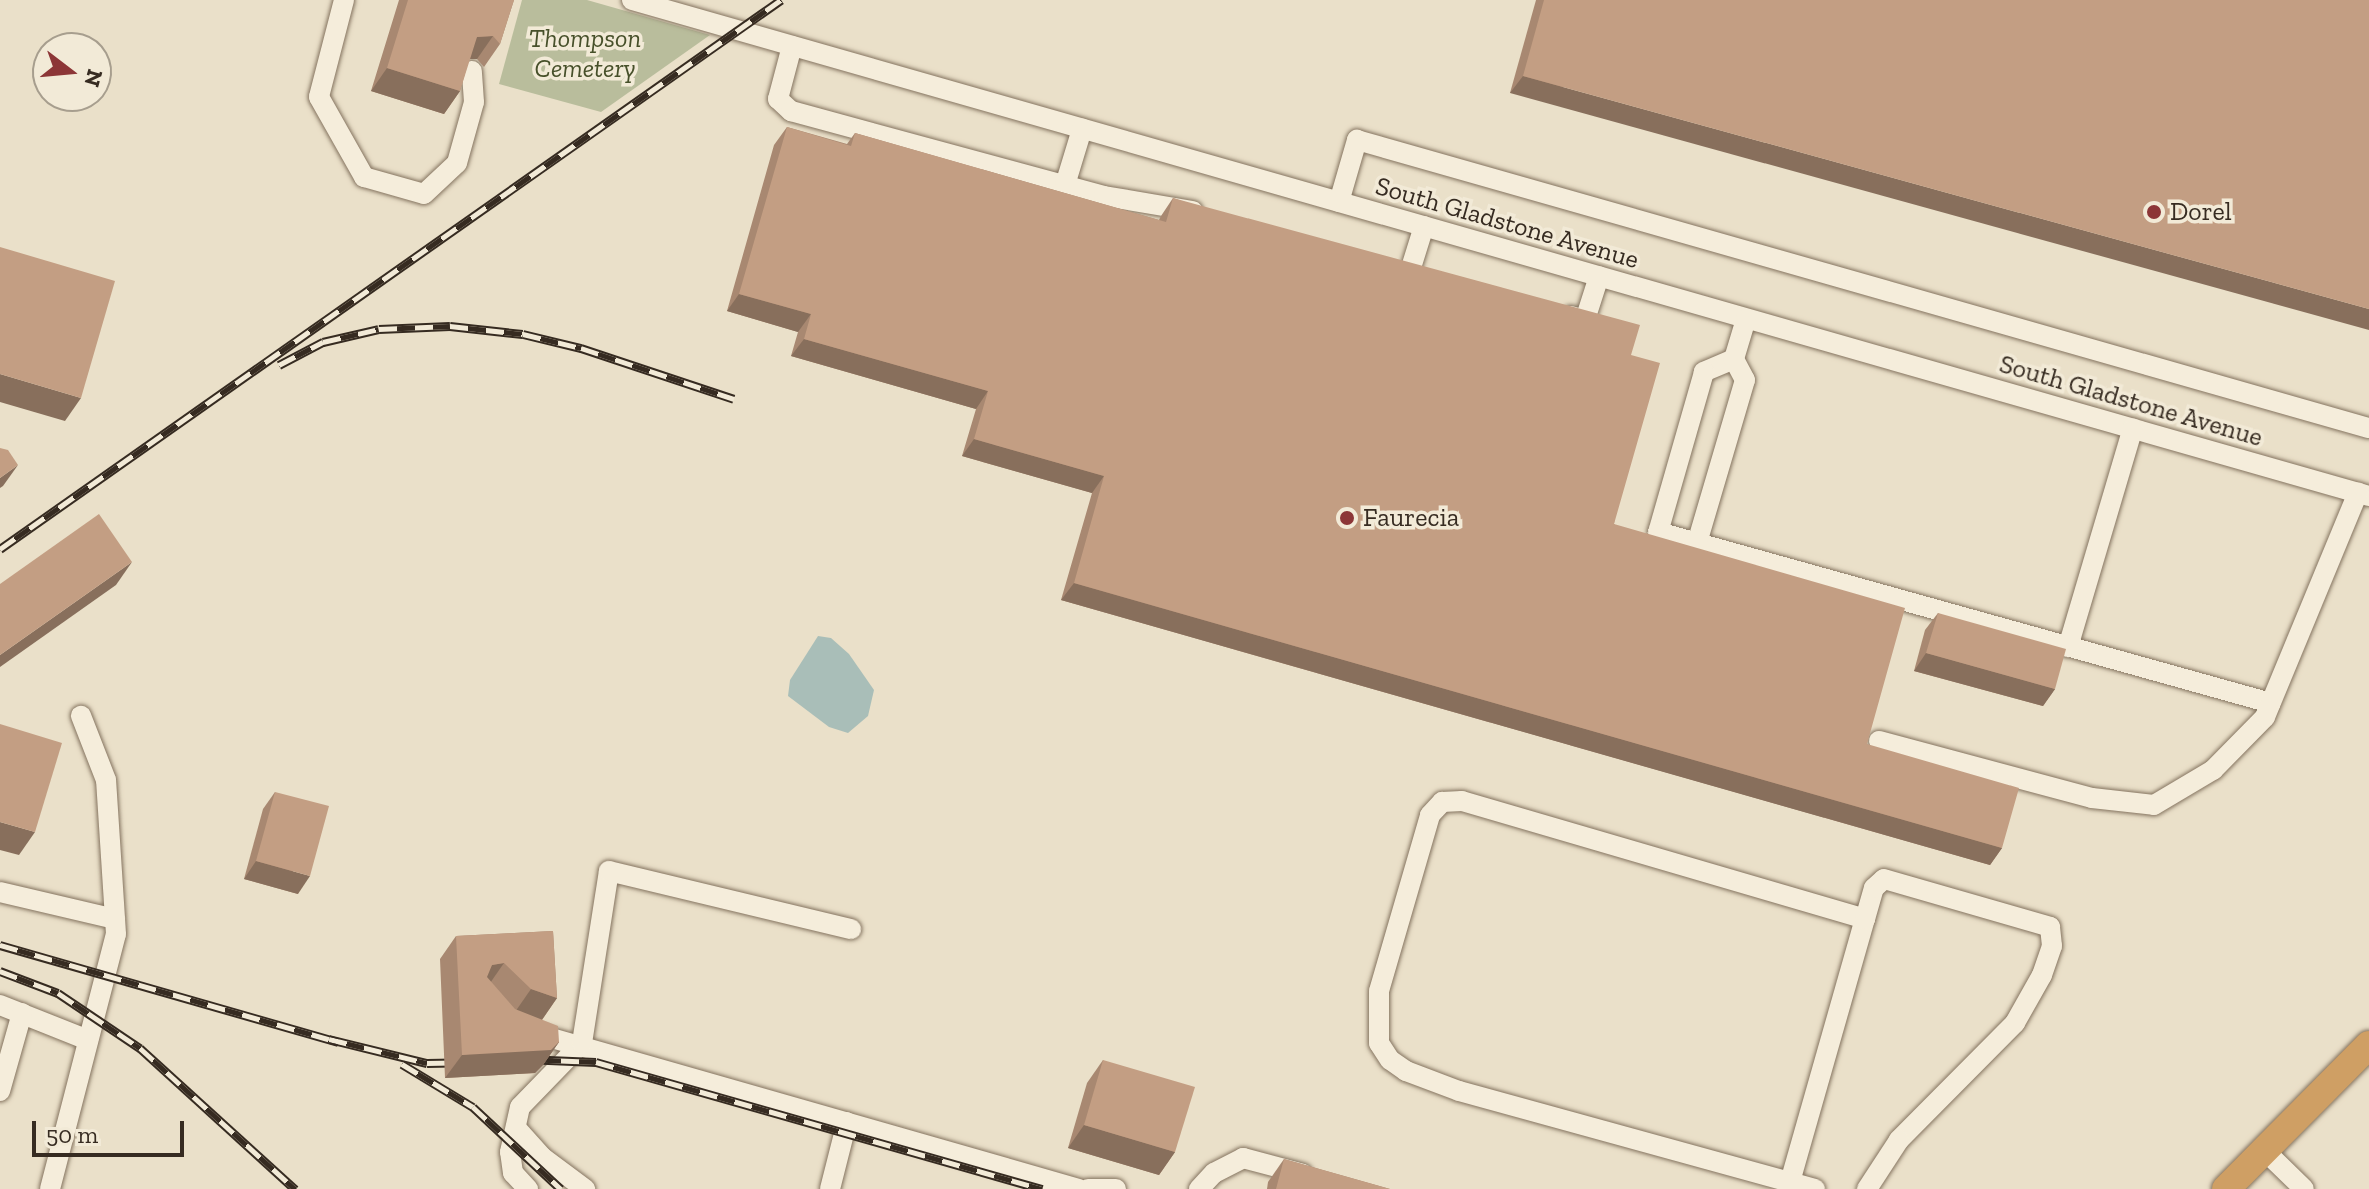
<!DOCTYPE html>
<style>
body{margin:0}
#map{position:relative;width:2369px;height:1189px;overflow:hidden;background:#eae0c9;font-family:"Zilla Slab",serif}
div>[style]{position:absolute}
.cemetery>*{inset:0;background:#b9bd9c}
.water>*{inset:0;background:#a9beb8}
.roads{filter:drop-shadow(0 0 2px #84735f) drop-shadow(0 0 2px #84735f)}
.minor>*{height:20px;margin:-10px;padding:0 10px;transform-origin:10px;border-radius:10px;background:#f5eddb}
.highway>*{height:28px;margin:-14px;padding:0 14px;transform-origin:14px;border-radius:14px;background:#cf9f64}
.rail>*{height:9px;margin-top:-4.5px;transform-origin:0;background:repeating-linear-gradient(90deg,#f2ead7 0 18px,#362b21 0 36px);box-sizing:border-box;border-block:2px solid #362b21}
.wall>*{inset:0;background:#a88871}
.shaded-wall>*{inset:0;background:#886f5c}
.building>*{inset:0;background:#c39e83}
.dots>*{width:22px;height:22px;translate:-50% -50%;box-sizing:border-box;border:4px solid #f2ead7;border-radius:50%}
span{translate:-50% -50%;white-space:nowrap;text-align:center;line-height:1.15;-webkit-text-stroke:7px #f2ead7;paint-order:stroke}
.park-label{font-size:26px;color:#47502a;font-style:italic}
.poi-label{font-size:26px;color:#362b21}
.left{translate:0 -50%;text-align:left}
.street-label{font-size:26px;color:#362b21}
.north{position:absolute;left:32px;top:32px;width:80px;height:80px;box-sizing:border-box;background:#f2ead7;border:2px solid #a79e8e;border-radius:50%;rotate:106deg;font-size:22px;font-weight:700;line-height:32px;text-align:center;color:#362b21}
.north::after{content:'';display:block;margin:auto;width:28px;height:36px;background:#8c3637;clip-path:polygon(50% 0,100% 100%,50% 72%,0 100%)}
.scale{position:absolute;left:32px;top:1121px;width:152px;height:36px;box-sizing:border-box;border:4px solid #362b21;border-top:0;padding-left:10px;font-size:24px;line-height:28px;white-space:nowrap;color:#362b21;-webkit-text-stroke:6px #f2ead7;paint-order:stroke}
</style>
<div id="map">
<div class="cemetery">
<div style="clip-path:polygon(522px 0,587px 0,710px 35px,601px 112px,499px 84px)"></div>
</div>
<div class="water">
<div style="clip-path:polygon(818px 636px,831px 638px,849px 654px,874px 690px,868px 716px,848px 733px,829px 727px,788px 696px,790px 680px)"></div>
</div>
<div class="roads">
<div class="minor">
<div style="left:344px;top:0;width:100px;rotate:104.5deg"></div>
<div style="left:319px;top:97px;width:92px;rotate:60.6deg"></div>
<div style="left:364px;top:177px;width:62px;rotate:15.8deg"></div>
<div style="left:424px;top:194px;width:45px;rotate:-43.2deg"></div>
<div style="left:457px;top:163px;width:63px;rotate:-74.4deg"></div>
<div style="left:474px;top:102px;width:31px;rotate:-94deg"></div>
<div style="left:632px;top:0;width:1806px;rotate:15.94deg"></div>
<div style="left:792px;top:46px;width:55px;rotate:104.8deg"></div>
<div style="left:778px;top:99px;width:18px;rotate:43deg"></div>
<div style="left:791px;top:111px;width:324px;rotate:15.2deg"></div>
<div style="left:1104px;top:196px;width:90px;rotate:9.6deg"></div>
<div style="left:1065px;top:185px;width:59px;rotate:-73.1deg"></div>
<div style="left:1339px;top:202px;width:65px;rotate:-73.8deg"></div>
<div style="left:1357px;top:140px;width:1052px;rotate:15.89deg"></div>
<div style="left:1410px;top:271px;width:47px;rotate:-72.7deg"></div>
<div style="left:1571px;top:316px;width:15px;rotate:16deg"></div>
<div style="left:1585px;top:320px;width:46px;rotate:-72.3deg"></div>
<div style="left:1746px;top:319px;width:42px;rotate:106.7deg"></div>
<div style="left:1734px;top:359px;width:33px;rotate:157deg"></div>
<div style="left:1704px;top:372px;width:166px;rotate:106deg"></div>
<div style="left:1658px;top:532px;width:636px;rotate:15.59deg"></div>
<div style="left:1697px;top:543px;width:170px;rotate:-73.6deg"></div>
<div style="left:1745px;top:380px;width:24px;rotate:-118deg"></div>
<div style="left:2068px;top:647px;width:228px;rotate:-73.5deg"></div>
<div style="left:1879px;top:741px;width:220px;rotate:15deg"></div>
<div style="left:2092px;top:798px;width:62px;rotate:6.4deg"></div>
<div style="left:2154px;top:805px;width:69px;rotate:-30.7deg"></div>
<div style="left:2213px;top:770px;width:74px;rotate:-45.5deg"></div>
<div style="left:2265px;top:717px;width:243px;rotate:-67.5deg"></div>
<div style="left:0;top:892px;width:118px;rotate:13.2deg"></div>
<div style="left:0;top:1005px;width:95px;rotate:21.7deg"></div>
<div style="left:534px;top:1033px;width:567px;rotate:15.97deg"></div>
<div style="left:0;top:1091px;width:81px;rotate:-74.2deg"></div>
<div style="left:516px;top:1128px;width:39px;rotate:48deg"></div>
<div style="left:542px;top:1157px;width:54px;rotate:36.7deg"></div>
<div style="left:2265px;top:1151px;width:54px;rotate:44.3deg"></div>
<div style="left:1790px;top:1182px;width:273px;rotate:-74.1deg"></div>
<div style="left:50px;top:1189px;width:263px;rotate:-75.5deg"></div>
<div style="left:116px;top:934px;width:154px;rotate:-93.7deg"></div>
<div style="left:106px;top:780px;width:69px;rotate:-111.3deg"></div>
<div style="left:528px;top:1189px;width:22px;rotate:-133deg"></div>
<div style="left:513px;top:1173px;width:21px;rotate:-98deg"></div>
<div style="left:510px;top:1152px;width:46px;rotate:-77.5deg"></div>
<div style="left:520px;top:1107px;width:89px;rotate:-45.9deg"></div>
<div style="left:582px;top:1043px;width:174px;rotate:-81.1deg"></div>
<div style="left:609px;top:871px;width:249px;rotate:13.5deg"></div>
<div style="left:830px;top:1189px;width:69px;rotate:-75.8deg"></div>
<div style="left:1088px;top:1189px;width:28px"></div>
<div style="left:1199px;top:1189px;width:22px;rotate:-47deg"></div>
<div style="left:1214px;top:1173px;width:33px;rotate:-27deg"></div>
<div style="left:1243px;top:1158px;width:62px;rotate:14.9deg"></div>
<div style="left:1815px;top:1189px;width:369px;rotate:-164.6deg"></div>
<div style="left:1459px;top:1091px;width:57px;rotate:-159.3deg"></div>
<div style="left:1406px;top:1071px;width:19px;rotate:-145deg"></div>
<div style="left:1390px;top:1060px;width:20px;rotate:-123deg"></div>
<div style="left:1379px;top:1043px;width:52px;rotate:-90deg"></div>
<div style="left:1379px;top:991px;width:183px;rotate:-73.8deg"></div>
<div style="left:1430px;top:815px;width:18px;rotate:-47deg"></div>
<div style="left:1442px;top:802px;width:20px;rotate:-3deg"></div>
<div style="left:1462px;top:801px;width:420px;rotate:16.3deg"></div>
<div style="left:1865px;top:919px;width:32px;rotate:-74deg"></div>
<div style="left:1874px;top:888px;width:13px;rotate:-42deg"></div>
<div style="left:1884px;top:879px;width:173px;rotate:16.1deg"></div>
<div style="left:2050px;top:927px;width:19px;rotate:84deg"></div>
<div style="left:2052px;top:946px;width:31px;rotate:109deg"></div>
<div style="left:2042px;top:975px;width:55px;rotate:119.4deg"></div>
<div style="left:2015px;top:1023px;width:165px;rotate:134.8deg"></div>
<div style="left:1899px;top:1140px;width:59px;rotate:123.1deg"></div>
</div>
<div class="highway">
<div style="left:2226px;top:1189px;width:203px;rotate:-45.2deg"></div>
</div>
</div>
<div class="rail">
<div style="left:279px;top:365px;width:50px;rotate:-27.6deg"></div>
<div style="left:323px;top:342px;width:57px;rotate:-13.1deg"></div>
<div style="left:379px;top:329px;width:71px;rotate:-2.4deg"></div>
<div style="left:450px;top:326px;width:73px;rotate:6.3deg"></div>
<div style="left:523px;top:334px;width:60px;rotate:13.6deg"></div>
<div style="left:581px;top:348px;width:161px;rotate:18.4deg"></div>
<div style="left:0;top:549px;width:955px;rotate:-35.11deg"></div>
<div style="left:0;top:945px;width:352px;rotate:16deg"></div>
<div style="left:0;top:971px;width:62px;rotate:20.8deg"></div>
<div style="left:58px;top:993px;width:99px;rotate:33.9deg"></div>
<div style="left:140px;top:1048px;width:210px;rotate:42.3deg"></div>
<div style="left:329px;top:1039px;width:101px;rotate:13.8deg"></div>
<div style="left:427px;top:1063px;width:39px;rotate:-1deg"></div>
<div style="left:525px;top:1059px;width:71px;rotate:2.4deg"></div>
<div style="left:596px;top:1062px;width:464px;rotate:15.9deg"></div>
<div style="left:402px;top:1064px;width:83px;rotate:31.2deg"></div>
<div style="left:473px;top:1107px;width:120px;rotate:43deg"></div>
</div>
<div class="wall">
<div style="clip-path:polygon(399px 0,514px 0,500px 44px,484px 67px,477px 59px,469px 59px,460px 91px,444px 114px,371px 91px)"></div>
<div style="clip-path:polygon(1536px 0,2369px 0,1510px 93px)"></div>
<div style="clip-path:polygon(787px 127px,847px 144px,855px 133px,1159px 220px,1161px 216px,1173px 198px,1631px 355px,1614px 524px,1867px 744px,2002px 848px,1990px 865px,1061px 600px,1092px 493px,962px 456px,976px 409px,791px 356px,798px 332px,727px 311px,774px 145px)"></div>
<div style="clip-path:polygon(1938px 613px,2055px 689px,2043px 706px,1914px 671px,1925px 630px)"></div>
<div style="clip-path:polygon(275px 792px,298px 894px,244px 879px,263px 809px)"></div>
<div style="clip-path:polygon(553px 931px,557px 998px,542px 1020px,559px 1042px,543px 1065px,535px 1073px,445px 1078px,440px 959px,456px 936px)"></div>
<div style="clip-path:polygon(1103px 1060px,1175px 1152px,1159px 1175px,1068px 1148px,1087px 1083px)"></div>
<div style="clip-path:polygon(1284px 1159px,1390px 1189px,1267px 1189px,1268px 1182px)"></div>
</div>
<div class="shaded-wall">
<div style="clip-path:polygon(493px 36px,477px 59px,460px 59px,477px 37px)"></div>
<div style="clip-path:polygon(387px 68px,460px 91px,444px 114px,371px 91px)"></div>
<div style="clip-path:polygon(1523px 76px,2369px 309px,2369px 330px,1510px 93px)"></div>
<div style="clip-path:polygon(739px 294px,811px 314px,798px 332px,727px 311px)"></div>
<div style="clip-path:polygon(804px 339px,988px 391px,976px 409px,791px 356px)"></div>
<div style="clip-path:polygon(0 374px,81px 398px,65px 421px,0 402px)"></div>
<div style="clip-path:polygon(974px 439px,1104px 476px,1092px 493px,962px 456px)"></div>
<div style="clip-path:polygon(18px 465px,3px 486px,0 488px,0 478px)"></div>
<div style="clip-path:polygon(132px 562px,116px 585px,0 667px,0 655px)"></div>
<div style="clip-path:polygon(1074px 583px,2002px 848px,1990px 865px,1061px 600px)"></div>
<div style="clip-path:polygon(1926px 653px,2055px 689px,2043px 706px,1914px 671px)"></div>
<div style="clip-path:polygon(0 822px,35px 832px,19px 855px,0 850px)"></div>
<div style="clip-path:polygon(256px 861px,310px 876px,298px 894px,244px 879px)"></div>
<div style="clip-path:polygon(504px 963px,488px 986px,476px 988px,492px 965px)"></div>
<div style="clip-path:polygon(531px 989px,557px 998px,541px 1021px,515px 1012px)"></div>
<div style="clip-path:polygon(559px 1042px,543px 1065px,535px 1073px,445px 1078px,462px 1055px)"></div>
<div style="clip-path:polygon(1084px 1125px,1175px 1152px,1159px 1175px,1068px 1148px)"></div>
</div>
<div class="building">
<div style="clip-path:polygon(408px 0,514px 0,500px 44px,493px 36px,477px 37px,460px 91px,387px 68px)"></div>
<div style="clip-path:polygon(1544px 0,2369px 0,2369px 309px,1523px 76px)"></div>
<div style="clip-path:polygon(787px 127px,851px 146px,855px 133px,1166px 222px,1173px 198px,1640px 325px,1631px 355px,1660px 363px,1614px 524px,1905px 608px,1867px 744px,2019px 788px,2002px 848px,1074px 583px,1104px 476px,974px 439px,988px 391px,804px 339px,811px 314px,739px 294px)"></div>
<div style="clip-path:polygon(0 247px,115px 281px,81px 398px,0 374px)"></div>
<div style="clip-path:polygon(0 448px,8px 450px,18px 465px,0 478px)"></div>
<div style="clip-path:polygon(99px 514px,132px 562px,0 655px,0 584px)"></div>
<div style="clip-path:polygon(1938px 613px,2066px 649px,2055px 689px,1926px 653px)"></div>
<div style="clip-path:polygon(0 724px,62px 743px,35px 832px,0 822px)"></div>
<div style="clip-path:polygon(275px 792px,329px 806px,310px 876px,256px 861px)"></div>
<div style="clip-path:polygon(553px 931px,557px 998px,531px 989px,504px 963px,492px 965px,487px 977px,515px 1009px,558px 1026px,559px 1042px,551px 1050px,462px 1055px,456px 936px)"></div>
<div style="clip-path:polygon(1103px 1060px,1195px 1087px,1175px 1152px,1084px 1125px)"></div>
<div style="clip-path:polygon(1284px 1159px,1390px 1189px,1276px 1189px)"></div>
</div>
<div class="dots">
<div style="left:2154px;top:212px;background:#8c3637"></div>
<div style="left:1347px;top:518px;background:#8c3637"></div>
</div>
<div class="park-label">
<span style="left:585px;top:54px">Thompson<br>Cemetery</span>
</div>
<div class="poi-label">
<span class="left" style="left:2170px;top:212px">Dorel</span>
<span class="left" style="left:1363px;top:518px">Faurecia</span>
</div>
<div class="street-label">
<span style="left:1507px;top:223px;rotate:16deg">South Gladstone Avenue</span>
<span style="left:2131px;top:401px;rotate:16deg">South Gladstone Avenue</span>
</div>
<div class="north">N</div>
<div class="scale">50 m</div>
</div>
